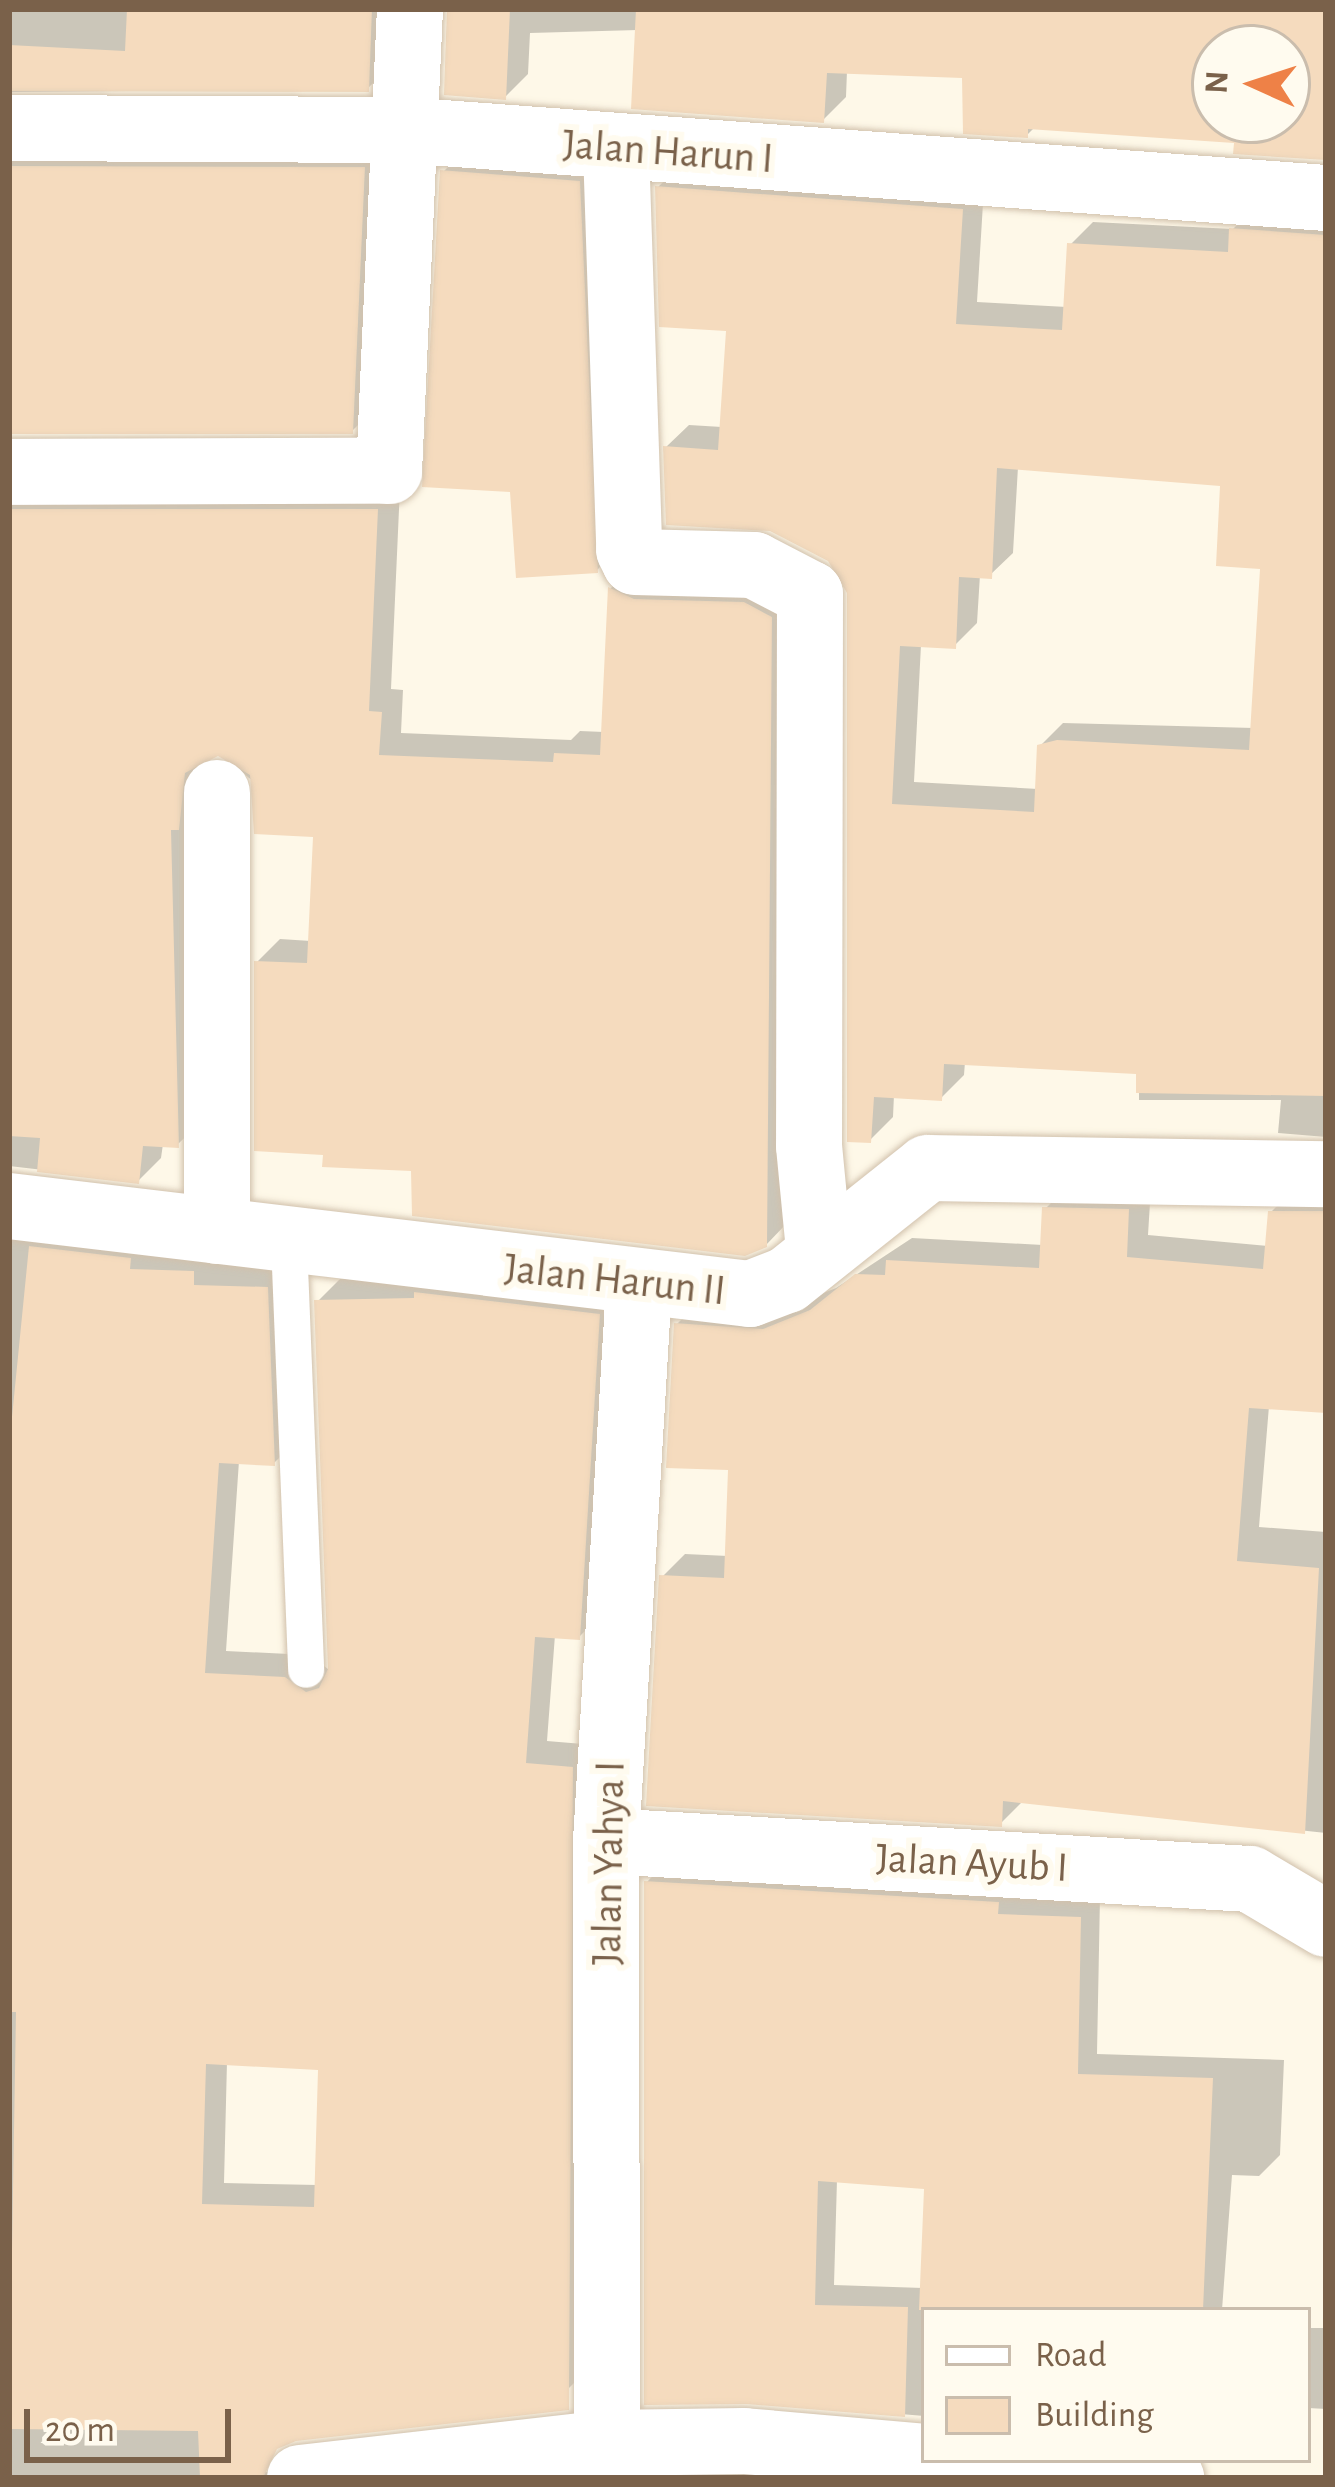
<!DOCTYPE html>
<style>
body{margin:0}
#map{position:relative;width:1335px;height:2487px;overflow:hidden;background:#fef8e8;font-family:"Alegreya Sans",sans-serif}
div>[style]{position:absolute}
.shadow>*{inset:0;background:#0003}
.building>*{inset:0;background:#f5dbbe}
.roads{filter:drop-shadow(0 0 3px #d1c1ac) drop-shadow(0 0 3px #d1c1ac)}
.service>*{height:36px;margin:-18px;padding:0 18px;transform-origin:18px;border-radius:18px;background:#fff}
.minor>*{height:66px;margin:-33px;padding:0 33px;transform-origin:33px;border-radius:33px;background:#fff}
span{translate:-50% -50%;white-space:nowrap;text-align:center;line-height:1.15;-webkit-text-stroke:12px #fffbef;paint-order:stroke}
.street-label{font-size:42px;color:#7a614a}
.frame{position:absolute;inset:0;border:12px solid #7a614a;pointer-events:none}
.legend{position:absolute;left:921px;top:2307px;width:390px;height:156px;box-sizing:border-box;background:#fffbef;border:3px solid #cabdad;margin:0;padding:15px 21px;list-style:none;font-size:36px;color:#7a614a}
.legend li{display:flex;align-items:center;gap:24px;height:60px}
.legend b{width:60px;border:3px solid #cabdad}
.north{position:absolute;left:1191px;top:24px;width:120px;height:120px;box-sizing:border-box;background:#fffbef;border:3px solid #cabdad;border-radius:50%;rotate:273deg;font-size:33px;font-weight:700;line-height:48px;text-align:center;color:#7a614a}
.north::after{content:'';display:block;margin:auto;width:42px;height:54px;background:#ee8147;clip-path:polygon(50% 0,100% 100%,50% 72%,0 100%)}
.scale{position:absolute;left:24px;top:2409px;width:207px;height:54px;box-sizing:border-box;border:6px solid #7a614a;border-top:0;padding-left:15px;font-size:36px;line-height:42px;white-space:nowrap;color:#7a614a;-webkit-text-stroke:9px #fffbef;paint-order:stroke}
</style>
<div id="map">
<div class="shadow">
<div style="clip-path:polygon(9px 9px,396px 9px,391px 66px,367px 89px,9px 92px)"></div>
<div style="clip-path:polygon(evenodd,447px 9px,1326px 9px,1326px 158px,1237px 140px,1035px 127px,1027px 135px,965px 75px,847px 71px,846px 97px,823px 120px,638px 30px,530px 33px,528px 74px,505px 97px,447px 93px,447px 9px,1215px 48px,1287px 48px,1287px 120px,1215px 120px,1215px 48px)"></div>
<div style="clip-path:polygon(9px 130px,387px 146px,375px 408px,352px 431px,9px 432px)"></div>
<div style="clip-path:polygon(465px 150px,600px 160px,619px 548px,597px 570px,443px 172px)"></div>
<div style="clip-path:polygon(evenodd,681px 165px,984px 187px,977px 302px,1067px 307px,1070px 245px,1093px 222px,1233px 229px,1255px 207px,1326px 209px,1326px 1137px,1278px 1133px,1281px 1100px,1139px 1100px,1139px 1071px,965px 1062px,964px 1075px,941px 1098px,894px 1095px,893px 1117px,870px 1140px,850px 592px,830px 559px,666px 447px,689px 425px,722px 427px,729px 328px,658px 187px,681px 165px,1018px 467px,1223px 483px,1263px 566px,1254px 728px,1063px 723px,1040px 746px,1038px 789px,914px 782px,921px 645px,954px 646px,977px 623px,980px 575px,990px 575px,1013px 553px,1018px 467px)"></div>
<div style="clip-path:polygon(9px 476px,400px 487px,391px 689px,403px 690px,401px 733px,571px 740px,580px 731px,604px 732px,611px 588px,634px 566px,794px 594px,789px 1221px,766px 1245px,326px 1152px,257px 962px,280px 939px,311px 941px,316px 834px,218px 752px,206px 759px,201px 804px,201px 1122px,178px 1144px,163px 1144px,161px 1158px,138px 1181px,9px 1166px)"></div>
<div style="clip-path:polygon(1068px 1186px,1151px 1187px,1148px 1235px,1268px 1246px,1271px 1212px,1294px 1189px,1326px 1187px,1326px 1410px,1269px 1406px,1259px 1527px,1326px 1532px,1326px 1833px,1024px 1800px,1000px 1824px,662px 1577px,685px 1554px,728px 1556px,731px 1468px,677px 1324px,700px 1301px,788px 1307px,836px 1288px,912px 1238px,1043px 1245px,1045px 1209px)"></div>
<div style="clip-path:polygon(evenodd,9px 1208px,290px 1266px,297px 1440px,274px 1463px,239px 1461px,226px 1651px,309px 1655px,332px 1672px,317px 1302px,340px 1279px,433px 1277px,621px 1292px,602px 1614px,579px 1637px,555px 1635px,547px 1741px,595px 1745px,591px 2366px,568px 2389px,233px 2383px,231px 2474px,290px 2471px,296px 2478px,9px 2478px,9px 1208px,227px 2062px,321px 2067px,318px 2185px,224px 2183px,227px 2062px)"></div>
<div style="clip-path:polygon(evenodd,667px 1861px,1100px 1897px,1097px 2054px,1284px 2060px,1280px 2155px,1259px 2176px,1232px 2175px,1222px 2310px,924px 2310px,924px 2416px,747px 2401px,647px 1882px,667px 1861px,837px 2180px,927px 2186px,923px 2288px,834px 2285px,837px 2180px)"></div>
<div style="clip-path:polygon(1308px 2328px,1326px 2328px,1326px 2409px,1308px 2408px)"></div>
<div style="clip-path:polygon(634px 2459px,1012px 2478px,465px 2478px)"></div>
</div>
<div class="building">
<div style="clip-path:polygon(127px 9px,372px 9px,369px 92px,9px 91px,9px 45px,125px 51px)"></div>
<div style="clip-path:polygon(447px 9px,510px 9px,506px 100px,444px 95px)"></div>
<div style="clip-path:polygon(evenodd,636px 9px,1326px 9px,1326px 160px,1233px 154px,1234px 143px,1028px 129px,1028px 138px,963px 134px,962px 78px,827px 73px,824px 123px,631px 109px,636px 9px,1215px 48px,1287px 48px,1287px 120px,1215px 120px,1215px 48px)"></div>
<div style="clip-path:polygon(9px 166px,365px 167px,353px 434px,9px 434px)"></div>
<div style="clip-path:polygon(440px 170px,580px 181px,598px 573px,516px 578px,510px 492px,422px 487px)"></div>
<div style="clip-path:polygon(evenodd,655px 186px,963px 209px,956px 324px,1062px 330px,1067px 243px,1228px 252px,1229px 228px,1326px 235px,1326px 1096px,1136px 1093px,1136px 1074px,944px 1064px,942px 1101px,874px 1097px,871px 1143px,847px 1142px,847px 593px,828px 561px,770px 531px,666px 525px,663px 446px,718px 450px,726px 331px,659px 327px,655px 186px,997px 468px,1220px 486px,1216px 566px,1260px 569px,1249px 750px,1057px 740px,1037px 745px,1034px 812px,892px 804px,900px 646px,956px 649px,959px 577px,992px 579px,997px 468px)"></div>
<div style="clip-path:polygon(9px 509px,378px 509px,369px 711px,382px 712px,379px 755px,553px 762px,554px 753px,600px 755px,608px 587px,634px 599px,744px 602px,772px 617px,767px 1247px,745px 1256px,412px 1216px,411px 1171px,322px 1167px,323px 1155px,254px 1151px,254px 961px,307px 963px,313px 837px,254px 834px,250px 775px,218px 756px,185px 773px,179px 830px,171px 830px,179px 1148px,143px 1146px,139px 1184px,37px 1172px,40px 1138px,9px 1136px)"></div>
<div style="clip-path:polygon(1042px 1207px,1129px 1209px,1127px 1257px,1263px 1269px,1268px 1211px,1326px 1211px,1326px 1413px,1249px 1408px,1237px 1561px,1319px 1568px,1305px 1834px,1003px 1801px,1002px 1827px,646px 1806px,659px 1575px,724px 1578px,728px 1470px,666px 1468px,674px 1323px,763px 1329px,810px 1310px,855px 1274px,885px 1275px,886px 1260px,1039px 1268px)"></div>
<div style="clip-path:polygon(evenodd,29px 1246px,131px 1258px,130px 1269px,194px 1271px,194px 1285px,268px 1287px,275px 1466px,219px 1463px,205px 1673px,285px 1677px,306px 1692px,319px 1688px,328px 1669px,314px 1300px,414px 1298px,414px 1292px,600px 1314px,580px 1640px,535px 1637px,526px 1763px,573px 1767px,569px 2410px,296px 2441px,277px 2449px,263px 2478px,200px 2478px,198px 2431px,9px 2429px,16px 2012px,9px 2012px,9px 1447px,29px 1246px,206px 2064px,318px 2070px,314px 2207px,202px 2204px,206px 2064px)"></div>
<div style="clip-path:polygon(644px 1881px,999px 1902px,998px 1914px,1081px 1917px,1078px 2074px,1213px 2078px,1203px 2310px,919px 2310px,924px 2189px,818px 2181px,815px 2305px,908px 2307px,905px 2417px,747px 2404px,644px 2405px)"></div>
</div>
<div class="roads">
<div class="service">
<div style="left:289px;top:1242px;width:428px;rotate:87.7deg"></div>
</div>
<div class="minor">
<div style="left:9px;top:128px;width:393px;rotate:0.3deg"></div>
<div style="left:402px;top:130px;width:926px;rotate:4.21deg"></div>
<div style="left:616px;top:149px;width:401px;rotate:88.1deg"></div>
<div style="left:629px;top:550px;width:13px;rotate:63deg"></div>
<div style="left:635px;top:562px;width:119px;rotate:1.4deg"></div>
<div style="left:754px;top:565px;width:63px;rotate:27.4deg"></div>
<div style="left:810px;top:594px;width:552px;rotate:90.1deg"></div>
<div style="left:809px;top:1146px;width:104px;rotate:84.5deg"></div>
<div style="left:9px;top:472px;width:380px;rotate:-0.2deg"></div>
<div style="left:389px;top:471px;width:462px;rotate:-87.4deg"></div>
<div style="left:217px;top:793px;width:438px;rotate:90deg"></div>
<div style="left:9px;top:1206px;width:746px;rotate:6.77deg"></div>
<div style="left:750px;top:1294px;width:40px;rotate:-21deg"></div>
<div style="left:787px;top:1280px;width:180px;rotate:-38.5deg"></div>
<div style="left:928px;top:1168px;width:398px;rotate:0.9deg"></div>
<div style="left:606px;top:1841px;width:645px;rotate:3.38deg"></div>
<div style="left:1250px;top:1879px;width:88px;rotate:30.6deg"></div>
<div style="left:607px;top:2443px;width:602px;rotate:-90.1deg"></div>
<div style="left:606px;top:1841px;width:557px;rotate:-86.6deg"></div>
<div style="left:300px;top:2478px;width:309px;rotate:-6.5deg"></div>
<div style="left:607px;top:2443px;width:137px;rotate:-0.8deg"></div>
<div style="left:744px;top:2441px;width:429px;rotate:5deg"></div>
</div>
</div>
<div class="street-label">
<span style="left:668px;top:152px;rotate:4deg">Jalan Harun I</span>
<span style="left:615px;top:1280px;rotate:6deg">Jalan Harun II</span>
<span style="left:609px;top:1863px;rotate:-89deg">Jalan Yahya I</span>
<span style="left:972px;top:1863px;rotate:3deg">Jalan Ayub I</span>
</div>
<div class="frame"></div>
<ul class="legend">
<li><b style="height:15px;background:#fff"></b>Road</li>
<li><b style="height:33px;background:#f5dbbe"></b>Building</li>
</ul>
<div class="north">N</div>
<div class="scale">20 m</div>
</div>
